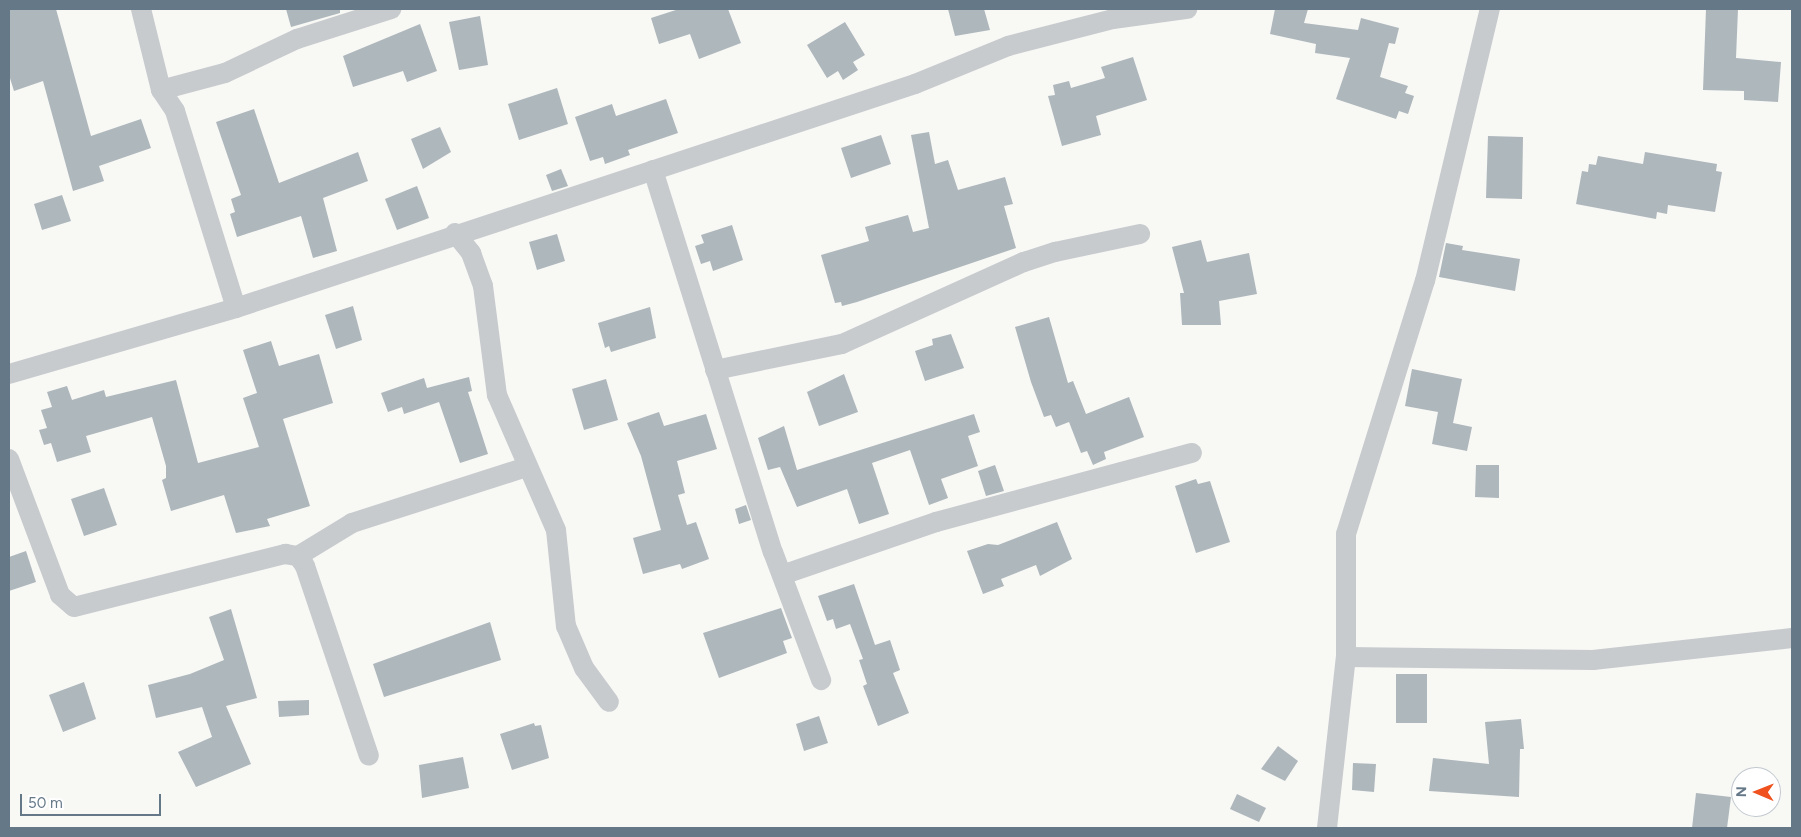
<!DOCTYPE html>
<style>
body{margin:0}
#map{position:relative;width:1801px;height:837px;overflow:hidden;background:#f8f8f5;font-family:Figtree,sans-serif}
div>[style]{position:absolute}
.building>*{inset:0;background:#aeb7bc}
.minor>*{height:20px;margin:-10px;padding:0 10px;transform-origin:10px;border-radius:10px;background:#c7cbce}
span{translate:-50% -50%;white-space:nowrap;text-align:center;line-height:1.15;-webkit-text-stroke:5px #fff;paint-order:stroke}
.frame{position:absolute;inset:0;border:10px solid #657888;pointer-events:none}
.north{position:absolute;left:1731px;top:767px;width:50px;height:50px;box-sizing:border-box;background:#fff;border:1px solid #c1c9cf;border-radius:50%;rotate:271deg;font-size:14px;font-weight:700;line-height:20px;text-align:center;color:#657888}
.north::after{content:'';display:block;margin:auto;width:18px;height:22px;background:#ef521e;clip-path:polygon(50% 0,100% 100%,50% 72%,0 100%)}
.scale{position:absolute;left:20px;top:794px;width:141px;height:22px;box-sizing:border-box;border:2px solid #657888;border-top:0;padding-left:6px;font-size:15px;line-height:18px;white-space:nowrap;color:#657888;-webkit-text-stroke:4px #fff;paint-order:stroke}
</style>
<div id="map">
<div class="building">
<div style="clip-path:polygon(9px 9px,56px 9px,91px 136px,141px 119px,151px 148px,99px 166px,104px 181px,73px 191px,43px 81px,14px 91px,9px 75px)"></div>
<div style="clip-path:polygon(286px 9px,340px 9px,340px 13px,291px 27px)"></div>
<div style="clip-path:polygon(679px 9px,728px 9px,741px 43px,699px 59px,690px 34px,659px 44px,651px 18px)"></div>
<div style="clip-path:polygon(948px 9px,984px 9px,990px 30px,955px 36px)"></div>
<div style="clip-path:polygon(1275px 9px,1308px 9px,1304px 23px,1358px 30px,1361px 18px,1399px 28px,1395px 44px,1389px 43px,1380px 77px,1408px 86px,1405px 93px,1414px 96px,1408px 114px,1399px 111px,1396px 119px,1336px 99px,1350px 58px,1315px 53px,1316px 44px,1270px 34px)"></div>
<div style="clip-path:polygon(1706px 9px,1738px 9px,1736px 58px,1781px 62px,1778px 102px,1744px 100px,1744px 91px,1703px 90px)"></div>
<div style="clip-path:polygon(480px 16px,488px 65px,459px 70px,449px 22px)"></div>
<div style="clip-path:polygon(845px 22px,865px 55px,853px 62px,858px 70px,843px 80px,838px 71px,827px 78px,807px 45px)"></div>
<div style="clip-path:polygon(420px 24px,437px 71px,407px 82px,403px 71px,353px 87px,343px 56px)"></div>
<div style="clip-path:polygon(1133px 57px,1147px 100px,1096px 116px,1101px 135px,1062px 146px,1048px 96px,1055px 95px,1053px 85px,1069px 81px,1071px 88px,1105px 78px,1101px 67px)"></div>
<div style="clip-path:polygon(557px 88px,568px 124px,519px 140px,508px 104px)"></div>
<div style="clip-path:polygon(666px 99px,678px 133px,628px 150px,630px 155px,605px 164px,603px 157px,590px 161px,575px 117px,612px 104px,616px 116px)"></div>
<div style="clip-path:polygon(254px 109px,279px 183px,358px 152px,368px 181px,323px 198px,337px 251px,313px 258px,301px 216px,237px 237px,230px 214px,235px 212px,231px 199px,241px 195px,216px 122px)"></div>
<div style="clip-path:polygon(440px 127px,451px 152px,423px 169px,411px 139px)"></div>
<div style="clip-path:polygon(929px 132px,935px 164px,948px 160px,958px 190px,1005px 177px,1013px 204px,1004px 206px,1016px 248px,857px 302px,842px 306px,841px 302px,835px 303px,821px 255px,869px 241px,865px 227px,908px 215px,913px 232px,929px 228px,911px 135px)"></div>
<div style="clip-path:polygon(881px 135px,891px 164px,851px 178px,841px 148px)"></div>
<div style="clip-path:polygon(1488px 136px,1523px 137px,1522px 199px,1486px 198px)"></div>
<div style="clip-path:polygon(1645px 152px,1717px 164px,1716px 171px,1722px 172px,1715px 212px,1668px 205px,1667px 214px,1657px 212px,1656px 219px,1576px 204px,1582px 171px,1588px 172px,1589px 164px,1596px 165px,1598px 156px,1643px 164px)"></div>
<div style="clip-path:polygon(561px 169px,568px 186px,552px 191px,546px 175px)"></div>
<div style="clip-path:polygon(417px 186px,429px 218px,397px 230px,385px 199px)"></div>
<div style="clip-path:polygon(62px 195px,71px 221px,42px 230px,34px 204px)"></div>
<div style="clip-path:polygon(732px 225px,743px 260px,713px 271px,710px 261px,701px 264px,695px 246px,704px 243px,701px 235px)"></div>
<div style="clip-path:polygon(557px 234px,565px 261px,537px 270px,529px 242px)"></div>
<div style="clip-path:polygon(1201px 240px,1207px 262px,1249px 253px,1257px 294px,1219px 301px,1221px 325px,1182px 325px,1180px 293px,1184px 293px,1172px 247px)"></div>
<div style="clip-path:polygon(1446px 243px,1463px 246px,1462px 250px,1520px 259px,1515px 291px,1439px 277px)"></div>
<div style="clip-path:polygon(353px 306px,362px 340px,336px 349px,325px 315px)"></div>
<div style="clip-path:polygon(650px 307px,656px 338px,611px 352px,609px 346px,605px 348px,598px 323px)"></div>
<div style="clip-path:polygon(1049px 317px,1068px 383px,1073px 381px,1086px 414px,1129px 397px,1144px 437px,1104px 452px,1106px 459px,1093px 465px,1087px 451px,1081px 453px,1069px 422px,1056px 427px,1051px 415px,1044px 417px,1031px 382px,1015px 327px)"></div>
<div style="clip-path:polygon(951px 334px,964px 368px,925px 381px,915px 351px,933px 345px,932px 339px)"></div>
<div style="clip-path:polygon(271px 341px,279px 366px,319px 354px,333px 403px,283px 419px,310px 506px,267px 519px,270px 526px,236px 533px,224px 495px,171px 511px,162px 480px,166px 478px,166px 466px,152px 417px,86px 436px,91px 452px,57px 462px,51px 443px,44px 445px,39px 430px,47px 428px,41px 410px,52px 407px,47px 392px,67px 386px,72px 400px,104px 390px,106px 397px,176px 380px,198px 463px,259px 447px,243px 398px,257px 393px,243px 350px)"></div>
<div style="clip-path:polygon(1412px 369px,1462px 379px,1453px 423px,1472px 427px,1467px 451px,1432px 444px,1438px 412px,1405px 406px)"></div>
<div style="clip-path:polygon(844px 374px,858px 412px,819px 426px,807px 392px)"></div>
<div style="clip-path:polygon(469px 377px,472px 391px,468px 392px,488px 454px,460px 463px,439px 402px,404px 414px,402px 407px,388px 412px,381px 393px,424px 378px,427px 388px)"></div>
<div style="clip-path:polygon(606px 379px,618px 420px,584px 430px,572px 389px)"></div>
<div style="clip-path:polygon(659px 412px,664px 426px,706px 414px,717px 449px,677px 461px,685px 493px,678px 495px,687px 525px,696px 522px,709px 559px,682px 569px,680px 564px,643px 574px,633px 538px,661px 530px,641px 456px,627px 423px)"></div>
<div style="clip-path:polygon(974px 414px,980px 432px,968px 436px,978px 466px,941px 479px,948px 498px,929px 505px,910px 450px,872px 463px,889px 514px,859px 524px,847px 489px,797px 507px,780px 467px,768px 470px,758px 438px,784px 426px,797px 470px)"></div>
<div style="clip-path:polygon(995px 465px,1004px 491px,986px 496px,978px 471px)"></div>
<div style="clip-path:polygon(1476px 465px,1499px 465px,1499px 498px,1475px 497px)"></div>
<div style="clip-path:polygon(1196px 479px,1198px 484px,1210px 481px,1230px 542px,1196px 553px,1175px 486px)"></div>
<div style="clip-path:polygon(104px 488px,117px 525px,84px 536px,71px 499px)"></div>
<div style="clip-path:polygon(746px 505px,751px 520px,739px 524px,735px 509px)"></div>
<div style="clip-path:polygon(1057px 522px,1072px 559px,1040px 576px,1036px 565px,1001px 579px,1004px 586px,983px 594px,967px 551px,988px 544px,998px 545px)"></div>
<div style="clip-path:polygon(26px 551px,36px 582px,9px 591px,9px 557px)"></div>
<div style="clip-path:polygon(854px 584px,875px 645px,890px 640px,900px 670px,893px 673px,909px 713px,878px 726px,863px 686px,867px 684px,859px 660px,863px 659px,850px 624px,836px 629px,833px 619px,827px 621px,818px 596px)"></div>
<div style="clip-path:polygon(781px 608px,792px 638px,783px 641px,787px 653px,719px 678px,703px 633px)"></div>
<div style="clip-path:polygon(231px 609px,257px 698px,226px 706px,251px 764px,196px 787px,178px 752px,212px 737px,202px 707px,156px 718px,148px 685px,190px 674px,224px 660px,209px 617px)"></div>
<div style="clip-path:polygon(490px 622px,501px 660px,384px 697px,373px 664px)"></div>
<div style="clip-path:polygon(1396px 674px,1427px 674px,1427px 723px,1396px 723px)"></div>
<div style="clip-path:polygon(84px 682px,96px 719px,63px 732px,49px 695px)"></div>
<div style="clip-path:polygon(309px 700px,309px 715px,279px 717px,278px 701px)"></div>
<div style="clip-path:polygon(819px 716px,828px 743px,804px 751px,796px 724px)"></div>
<div style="clip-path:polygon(1521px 719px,1524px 749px,1520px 749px,1519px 797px,1429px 791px,1433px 758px,1489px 764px,1485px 722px)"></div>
<div style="clip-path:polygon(534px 723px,535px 726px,541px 725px,549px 758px,512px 770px,500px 734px)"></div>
<div style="clip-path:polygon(1278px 746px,1298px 761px,1285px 781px,1261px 769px)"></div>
<div style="clip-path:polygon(463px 757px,469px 788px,422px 798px,419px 765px)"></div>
<div style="clip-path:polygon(1353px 763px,1376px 764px,1374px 792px,1352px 790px)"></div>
<div style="clip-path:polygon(1696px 793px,1731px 797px,1727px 828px,1692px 828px)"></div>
<div style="clip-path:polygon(1237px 794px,1266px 808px,1259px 822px,1230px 809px)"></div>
</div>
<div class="minor">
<div style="left:141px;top:9px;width:83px;rotate:76.1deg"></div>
<div style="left:161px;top:90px;width:25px;rotate:56deg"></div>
<div style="left:175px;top:111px;width:206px;rotate:72.8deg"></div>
<div style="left:161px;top:90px;width:66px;rotate:-14.9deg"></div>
<div style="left:225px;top:73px;width:80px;rotate:-25.3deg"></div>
<div style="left:297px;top:39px;width:99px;rotate:-17.7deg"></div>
<div style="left:653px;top:170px;width:400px;rotate:72.6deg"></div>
<div style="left:773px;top:552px;width:137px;rotate:69.4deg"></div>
<div style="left:455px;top:233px;width:26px;rotate:51deg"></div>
<div style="left:471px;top:253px;width:35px;rotate:70deg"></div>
<div style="left:483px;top:286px;width:110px;rotate:82.7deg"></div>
<div style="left:497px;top:395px;width:147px;rotate:66.4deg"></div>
<div style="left:556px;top:530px;width:97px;rotate:84.1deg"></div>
<div style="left:566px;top:626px;width:46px;rotate:66.8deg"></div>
<div style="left:584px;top:668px;width:42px;rotate:53.7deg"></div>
<div style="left:715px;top:370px;width:130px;rotate:-11.6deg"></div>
<div style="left:842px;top:344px;width:200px;rotate:-24.3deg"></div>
<div style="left:1024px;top:262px;width:33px;rotate:-18deg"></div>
<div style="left:1055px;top:252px;width:87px;rotate:-12deg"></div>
<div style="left:9px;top:374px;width:236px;rotate:-16.2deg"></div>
<div style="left:236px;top:308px;width:715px;rotate:-18.26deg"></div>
<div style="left:915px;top:84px;width:100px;rotate:-22.2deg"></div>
<div style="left:1008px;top:46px;width:108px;rotate:-14.4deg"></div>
<div style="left:1113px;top:19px;width:75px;rotate:-7.7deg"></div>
<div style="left:9px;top:459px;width:145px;rotate:69.4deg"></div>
<div style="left:60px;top:595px;width:18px;rotate:41deg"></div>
<div style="left:74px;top:607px;width:218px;rotate:-14.1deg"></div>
<div style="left:285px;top:554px;width:13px;rotate:9deg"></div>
<div style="left:298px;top:556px;width:12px;rotate:55deg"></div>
<div style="left:305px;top:566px;width:200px;rotate:71.4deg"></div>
<div style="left:298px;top:556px;width:63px;rotate:-31.4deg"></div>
<div style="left:352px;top:523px;width:183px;rotate:-17.8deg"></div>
<div style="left:782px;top:575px;width:163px;rotate:-19deg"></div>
<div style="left:936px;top:522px;width:265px;rotate:-15.1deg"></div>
<div style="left:1346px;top:657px;width:247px;rotate:0.7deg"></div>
<div style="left:1593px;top:660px;width:200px;rotate:-6.3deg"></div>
<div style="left:1327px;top:828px;width:172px;rotate:-83.7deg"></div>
<div style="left:1346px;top:657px;width:123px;rotate:-90deg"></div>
<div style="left:1346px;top:534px;width:265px;rotate:-72.7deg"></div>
<div style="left:1425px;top:281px;width:280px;rotate:-76.6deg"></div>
</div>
<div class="frame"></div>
<div class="north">N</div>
<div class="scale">50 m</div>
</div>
